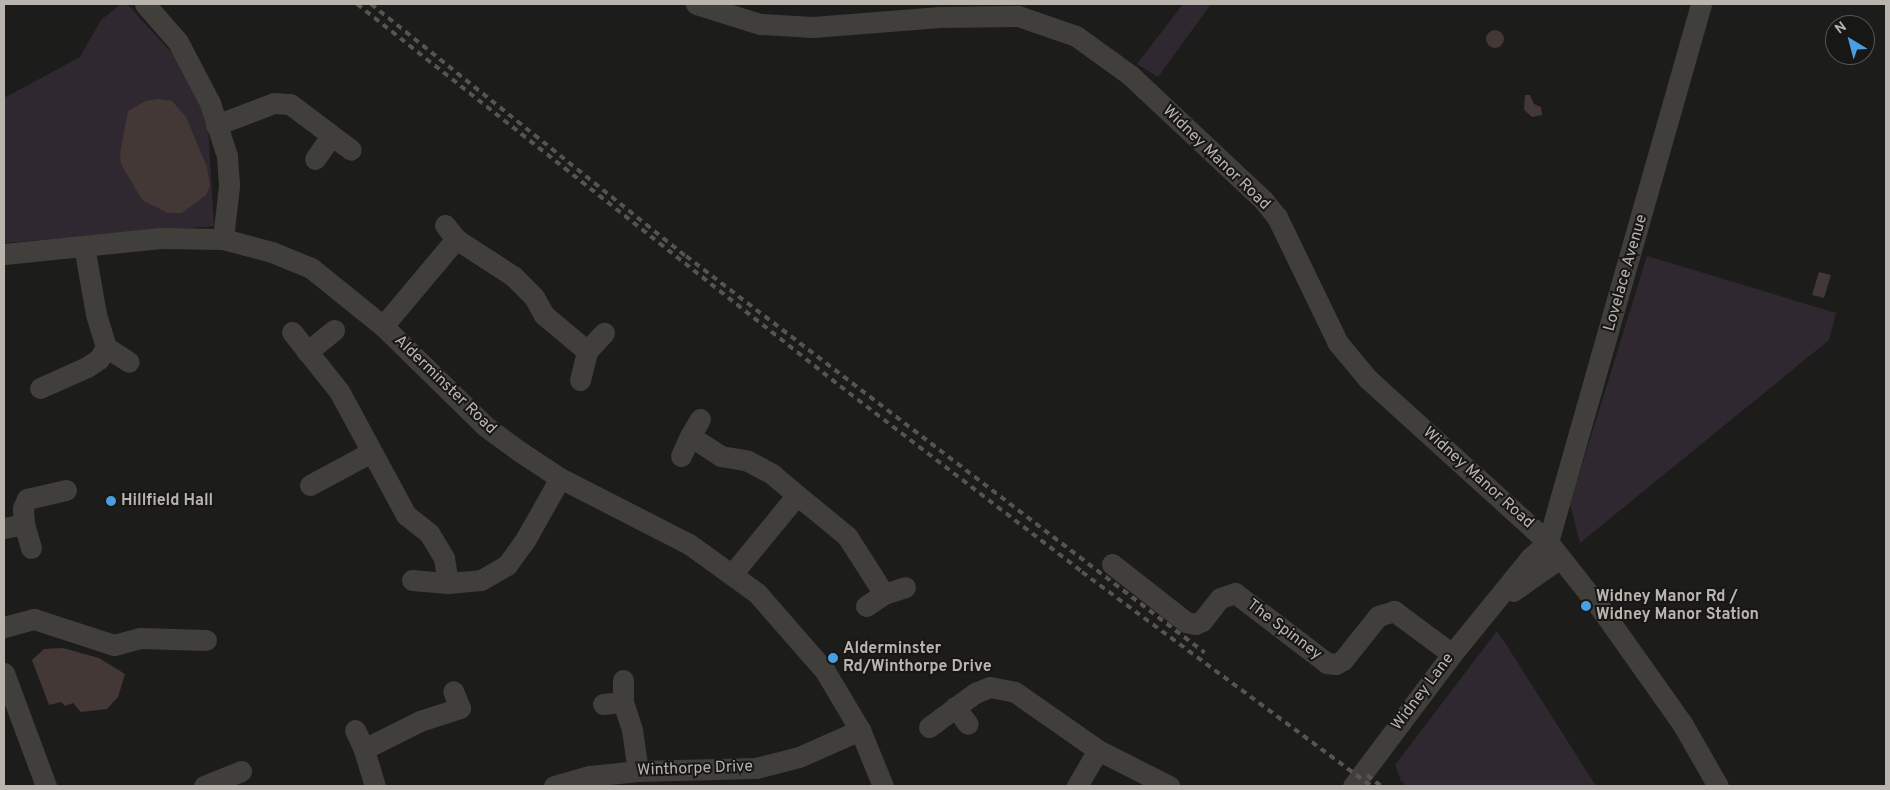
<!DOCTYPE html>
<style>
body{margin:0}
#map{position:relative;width:1890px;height:790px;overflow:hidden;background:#1c1c1a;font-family:Overpass,sans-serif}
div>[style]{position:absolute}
.green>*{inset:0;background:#302831}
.water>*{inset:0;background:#433835}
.round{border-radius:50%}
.minor>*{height:21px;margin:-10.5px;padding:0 10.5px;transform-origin:10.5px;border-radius:10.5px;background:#413f3b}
.rail>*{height:4px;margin-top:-2px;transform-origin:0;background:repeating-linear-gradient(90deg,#575450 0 6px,transparent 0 11px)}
.dots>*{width:14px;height:14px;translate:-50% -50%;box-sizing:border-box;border:2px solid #171715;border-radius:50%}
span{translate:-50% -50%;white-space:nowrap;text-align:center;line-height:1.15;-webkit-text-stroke:4px #171715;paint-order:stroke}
.street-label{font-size:16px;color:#bab4ae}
.poi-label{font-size:16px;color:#bab4ae;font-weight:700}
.left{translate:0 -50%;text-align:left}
.frame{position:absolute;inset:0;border:5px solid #bab4ae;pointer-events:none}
.north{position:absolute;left:1825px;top:15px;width:50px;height:50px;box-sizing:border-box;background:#171715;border:1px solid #585652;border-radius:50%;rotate:323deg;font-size:14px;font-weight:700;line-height:20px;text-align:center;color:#bab4ae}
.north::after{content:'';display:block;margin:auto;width:18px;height:22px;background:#4b9ee2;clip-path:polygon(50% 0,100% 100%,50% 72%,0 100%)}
</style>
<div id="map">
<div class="green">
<div style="clip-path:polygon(121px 4px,127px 4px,171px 52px,194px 88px,208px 127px,214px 226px,4px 243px,4px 98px,80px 57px,101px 20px)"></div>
<div style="clip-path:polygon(1183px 4px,1211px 4px,1158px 77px,1137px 64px)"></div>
<div style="clip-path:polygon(1647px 256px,1836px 313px,1829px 340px,1580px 543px,1570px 504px)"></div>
<div style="clip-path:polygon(1497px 631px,1507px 646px,1596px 786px,1407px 786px,1401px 781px,1395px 765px)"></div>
</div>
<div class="water">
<div class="round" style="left:1486px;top:30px;width:18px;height:18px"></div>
<div style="clip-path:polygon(1525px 95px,1530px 95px,1534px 104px,1541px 107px,1542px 115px,1532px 117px,1524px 110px)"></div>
<div style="clip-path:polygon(158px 99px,172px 101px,186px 117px,207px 167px,210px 186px,206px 195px,182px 213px,168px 213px,142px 200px,121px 164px,120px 153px,128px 111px,146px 101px)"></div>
<div style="clip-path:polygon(1819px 272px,1831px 275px,1824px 298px,1812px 295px)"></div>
<div style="clip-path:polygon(63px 648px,99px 658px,125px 674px,118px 697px,107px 709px,81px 712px,73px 703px,65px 706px,61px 702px,49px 705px,32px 660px,44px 649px)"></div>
</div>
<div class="minor">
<div style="left:145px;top:4px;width:50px;rotate:49deg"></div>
<div style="left:178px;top:42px;width:69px;rotate:62.3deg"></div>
<div style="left:210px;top:103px;width:56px;rotate:72.2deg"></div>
<div style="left:227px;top:156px;width:30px;rotate:86deg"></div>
<div style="left:229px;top:186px;width:53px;rotate:96.5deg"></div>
<div style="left:696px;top:4px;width:67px;rotate:17.4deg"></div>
<div style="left:760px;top:24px;width:53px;rotate:3.2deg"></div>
<div style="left:813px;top:27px;width:127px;rotate:-4.5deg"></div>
<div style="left:940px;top:17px;width:78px;rotate:-0.7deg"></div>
<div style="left:1018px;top:16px;width:61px;rotate:19deg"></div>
<div style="left:1076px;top:36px;width:67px;rotate:35.8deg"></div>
<div style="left:1130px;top:75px;width:184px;rotate:43.2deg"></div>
<div style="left:1264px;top:201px;width:21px;rotate:51deg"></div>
<div style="left:1277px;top:217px;width:140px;rotate:64.2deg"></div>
<div style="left:1338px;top:343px;width:47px;rotate:50.2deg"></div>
<div style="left:1368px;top:379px;width:243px;rotate:42.2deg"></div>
<div style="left:1548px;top:542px;width:85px;rotate:51.7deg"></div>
<div style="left:1601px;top:609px;width:142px;rotate:54.7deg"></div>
<div style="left:1683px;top:725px;width:70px;rotate:60.2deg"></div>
<div style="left:216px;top:125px;width:62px;rotate:-20.8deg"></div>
<div style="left:274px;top:103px;width:16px;rotate:4deg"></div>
<div style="left:290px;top:104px;width:76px;rotate:37deg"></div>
<div style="left:315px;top:159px;width:28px;rotate:-55deg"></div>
<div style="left:445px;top:225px;width:18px;rotate:52deg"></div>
<div style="left:4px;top:254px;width:158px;rotate:-5.8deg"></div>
<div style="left:161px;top:238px;width:62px;rotate:0.9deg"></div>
<div style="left:223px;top:239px;width:51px;rotate:14.9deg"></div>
<div style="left:272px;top:252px;width:42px;rotate:22.3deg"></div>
<div style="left:311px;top:268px;width:92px;rotate:38.9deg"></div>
<div style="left:383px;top:326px;width:143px;rotate:44.4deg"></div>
<div style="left:485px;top:426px;width:42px;rotate:36.3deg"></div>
<div style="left:519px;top:451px;width:49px;rotate:33.4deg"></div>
<div style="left:560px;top:478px;width:145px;rotate:27.1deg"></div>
<div style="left:689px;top:544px;width:84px;rotate:35.8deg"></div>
<div style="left:757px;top:593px;width:103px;rotate:48.9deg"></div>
<div style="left:825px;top:671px;width:69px;rotate:59.3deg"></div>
<div style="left:860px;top:730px;width:61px;rotate:67.7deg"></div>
<div style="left:383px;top:326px;width:114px;rotate:-50deg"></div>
<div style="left:456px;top:239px;width:68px;rotate:33deg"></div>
<div style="left:513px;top:276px;width:30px;rotate:45deg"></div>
<div style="left:534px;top:297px;width:21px;rotate:61deg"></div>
<div style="left:544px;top:315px;width:56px;rotate:39.9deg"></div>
<div style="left:587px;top:351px;width:25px;rotate:-47deg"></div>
<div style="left:292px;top:332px;width:75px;rotate:51.5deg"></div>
<div style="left:339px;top:391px;width:141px;rotate:61.6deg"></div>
<div style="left:406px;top:515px;width:29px;rotate:38deg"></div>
<div style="left:429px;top:533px;width:29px;rotate:59deg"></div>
<div style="left:444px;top:558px;width:25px;rotate:81deg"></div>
<div style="left:448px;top:583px;width:33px;rotate:-5deg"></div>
<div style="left:481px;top:580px;width:30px;rotate:-30deg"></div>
<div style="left:507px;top:565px;width:29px;rotate:-54deg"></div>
<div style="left:524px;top:542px;width:73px;rotate:-60.6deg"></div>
<div style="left:106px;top:347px;width:27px;rotate:33deg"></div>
<div style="left:307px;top:352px;width:35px;rotate:-39deg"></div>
<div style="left:580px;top:380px;width:30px;rotate:-76deg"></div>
<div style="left:40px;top:388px;width:51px;rotate:-24.1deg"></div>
<div style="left:87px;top:367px;width:14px;rotate:-34deg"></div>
<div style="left:99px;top:359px;width:14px;rotate:-60deg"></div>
<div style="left:106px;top:347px;width:34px;rotate:-107deg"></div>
<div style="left:96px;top:314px;width:69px;rotate:-100deg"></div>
<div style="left:700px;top:419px;width:20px;rotate:120deg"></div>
<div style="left:690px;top:436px;width:37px;rotate:33deg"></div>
<div style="left:721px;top:456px;width:27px;rotate:10deg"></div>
<div style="left:748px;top:461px;width:27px;rotate:28deg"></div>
<div style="left:772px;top:474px;width:33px;rotate:40deg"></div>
<div style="left:797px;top:495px;width:102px;rotate:129.4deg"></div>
<div style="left:681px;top:456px;width:22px;rotate:-66deg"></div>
<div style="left:310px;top:485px;width:69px;rotate:-28.4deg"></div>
<div style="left:797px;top:495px;width:65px;rotate:39.4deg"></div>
<div style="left:847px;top:536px;width:69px;rotate:57.5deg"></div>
<div style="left:884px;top:594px;width:22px;rotate:-18deg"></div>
<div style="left:4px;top:528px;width:20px;rotate:-11deg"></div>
<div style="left:1548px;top:542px;width:559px;rotate:-74.12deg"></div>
<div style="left:31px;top:548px;width:25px;rotate:-106deg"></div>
<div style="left:24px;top:524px;width:16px;rotate:-94deg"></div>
<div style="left:23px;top:508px;width:10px;rotate:-66deg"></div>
<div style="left:27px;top:499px;width:40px;rotate:-13deg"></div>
<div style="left:1112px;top:564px;width:94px;rotate:38.1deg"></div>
<div style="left:1186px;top:622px;width:9px;rotate:13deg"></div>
<div style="left:1195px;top:624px;width:8px;rotate:-23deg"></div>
<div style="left:1202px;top:621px;width:29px;rotate:-52deg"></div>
<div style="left:1220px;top:598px;width:16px;rotate:-18deg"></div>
<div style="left:1235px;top:593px;width:116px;rotate:37.3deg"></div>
<div style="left:1327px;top:663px;width:9px;rotate:6deg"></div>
<div style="left:1336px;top:664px;width:8px;rotate:-30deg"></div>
<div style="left:1343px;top:660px;width:56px;rotate:-51.5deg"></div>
<div style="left:1378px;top:616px;width:17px;rotate:-17deg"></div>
<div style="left:1394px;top:611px;width:72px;rotate:36.6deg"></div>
<div style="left:412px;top:580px;width:36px;rotate:5deg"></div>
<div style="left:1513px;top:591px;width:57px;rotate:-35.1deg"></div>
<div style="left:866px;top:606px;width:22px;rotate:-34deg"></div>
<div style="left:4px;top:627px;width:31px;rotate:-15deg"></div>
<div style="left:34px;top:619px;width:84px;rotate:18deg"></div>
<div style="left:114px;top:645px;width:27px;rotate:-15deg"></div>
<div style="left:140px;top:638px;width:66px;rotate:1.7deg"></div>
<div style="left:4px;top:673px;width:121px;rotate:69.6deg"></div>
<div style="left:623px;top:680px;width:22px;rotate:90deg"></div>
<div style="left:623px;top:702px;width:29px;rotate:72deg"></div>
<div style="left:632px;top:730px;width:41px;rotate:81.7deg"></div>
<div style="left:603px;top:704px;width:20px;rotate:-6deg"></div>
<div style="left:955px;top:707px;width:21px;rotate:53deg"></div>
<div style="left:929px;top:727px;width:57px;rotate:-36.5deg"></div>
<div style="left:975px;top:693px;width:16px;rotate:-22deg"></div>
<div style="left:990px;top:687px;width:25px;rotate:11deg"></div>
<div style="left:1015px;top:692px;width:101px;rotate:34.9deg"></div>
<div style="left:1098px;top:750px;width:42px;rotate:120.3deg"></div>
<div style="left:355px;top:730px;width:21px;rotate:65deg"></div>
<div style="left:1098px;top:750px;width:80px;rotate:26.9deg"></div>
<div style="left:204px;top:786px;width:40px;rotate:-22deg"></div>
<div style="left:375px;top:786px;width:39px;rotate:-107deg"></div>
<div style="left:364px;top:749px;width:63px;rotate:-26.6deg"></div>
<div style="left:420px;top:721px;width:42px;rotate:-18deg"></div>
<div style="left:460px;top:708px;width:18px;rotate:-112deg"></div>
<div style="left:554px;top:786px;width:37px;rotate:-16deg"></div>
<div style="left:590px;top:776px;width:48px;rotate:-5.9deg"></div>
<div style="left:638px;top:771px;width:118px;rotate:-1.5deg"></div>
<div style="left:756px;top:768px;width:44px;rotate:-14.3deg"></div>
<div style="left:799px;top:757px;width:67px;rotate:-23.9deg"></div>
<div style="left:1353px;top:786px;width:165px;rotate:-53.1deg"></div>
<div style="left:1452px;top:654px;width:124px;rotate:-50.9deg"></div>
<div style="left:1530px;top:558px;width:24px;rotate:-42deg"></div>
</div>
<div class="rail">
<div style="left:357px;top:4px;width:616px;rotate:38.34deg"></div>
<div style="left:840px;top:386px;width:305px;rotate:37.5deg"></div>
<div style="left:1082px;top:572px;width:360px;rotate:36.5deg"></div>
<div style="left:371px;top:4px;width:403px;rotate:38.7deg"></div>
<div style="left:686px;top:256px;width:653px;rotate:37.41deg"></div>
<div style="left:1367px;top:775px;width:18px;rotate:38deg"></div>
</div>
<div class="dots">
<div style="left:111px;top:501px;background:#4b9ee2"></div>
<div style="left:1586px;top:606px;background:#4b9ee2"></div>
<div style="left:833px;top:658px;background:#4b9ee2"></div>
</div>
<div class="street-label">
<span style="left:1216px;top:158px;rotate:44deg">Widney Manor Road</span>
<span style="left:1626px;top:273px;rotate:-74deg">Lovelace Avenue</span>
<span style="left:445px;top:385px;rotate:44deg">Alderminster Road</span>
<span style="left:1478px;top:478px;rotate:42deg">Widney Manor Road</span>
<span style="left:1284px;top:630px;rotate:37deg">The Spinney</span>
<span style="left:1423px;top:692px;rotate:-53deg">Widney Lane</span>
<span style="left:695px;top:769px;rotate:-2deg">Winthorpe Drive</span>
</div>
<div class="poi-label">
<span class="left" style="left:121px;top:501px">Hillfield Hall</span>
<span class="left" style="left:1596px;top:606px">Widney Manor Rd /<br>Widney Manor Station</span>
<span class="left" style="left:843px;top:658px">Alderminster<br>Rd/Winthorpe Drive</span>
</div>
<div class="frame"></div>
<div class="north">N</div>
</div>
